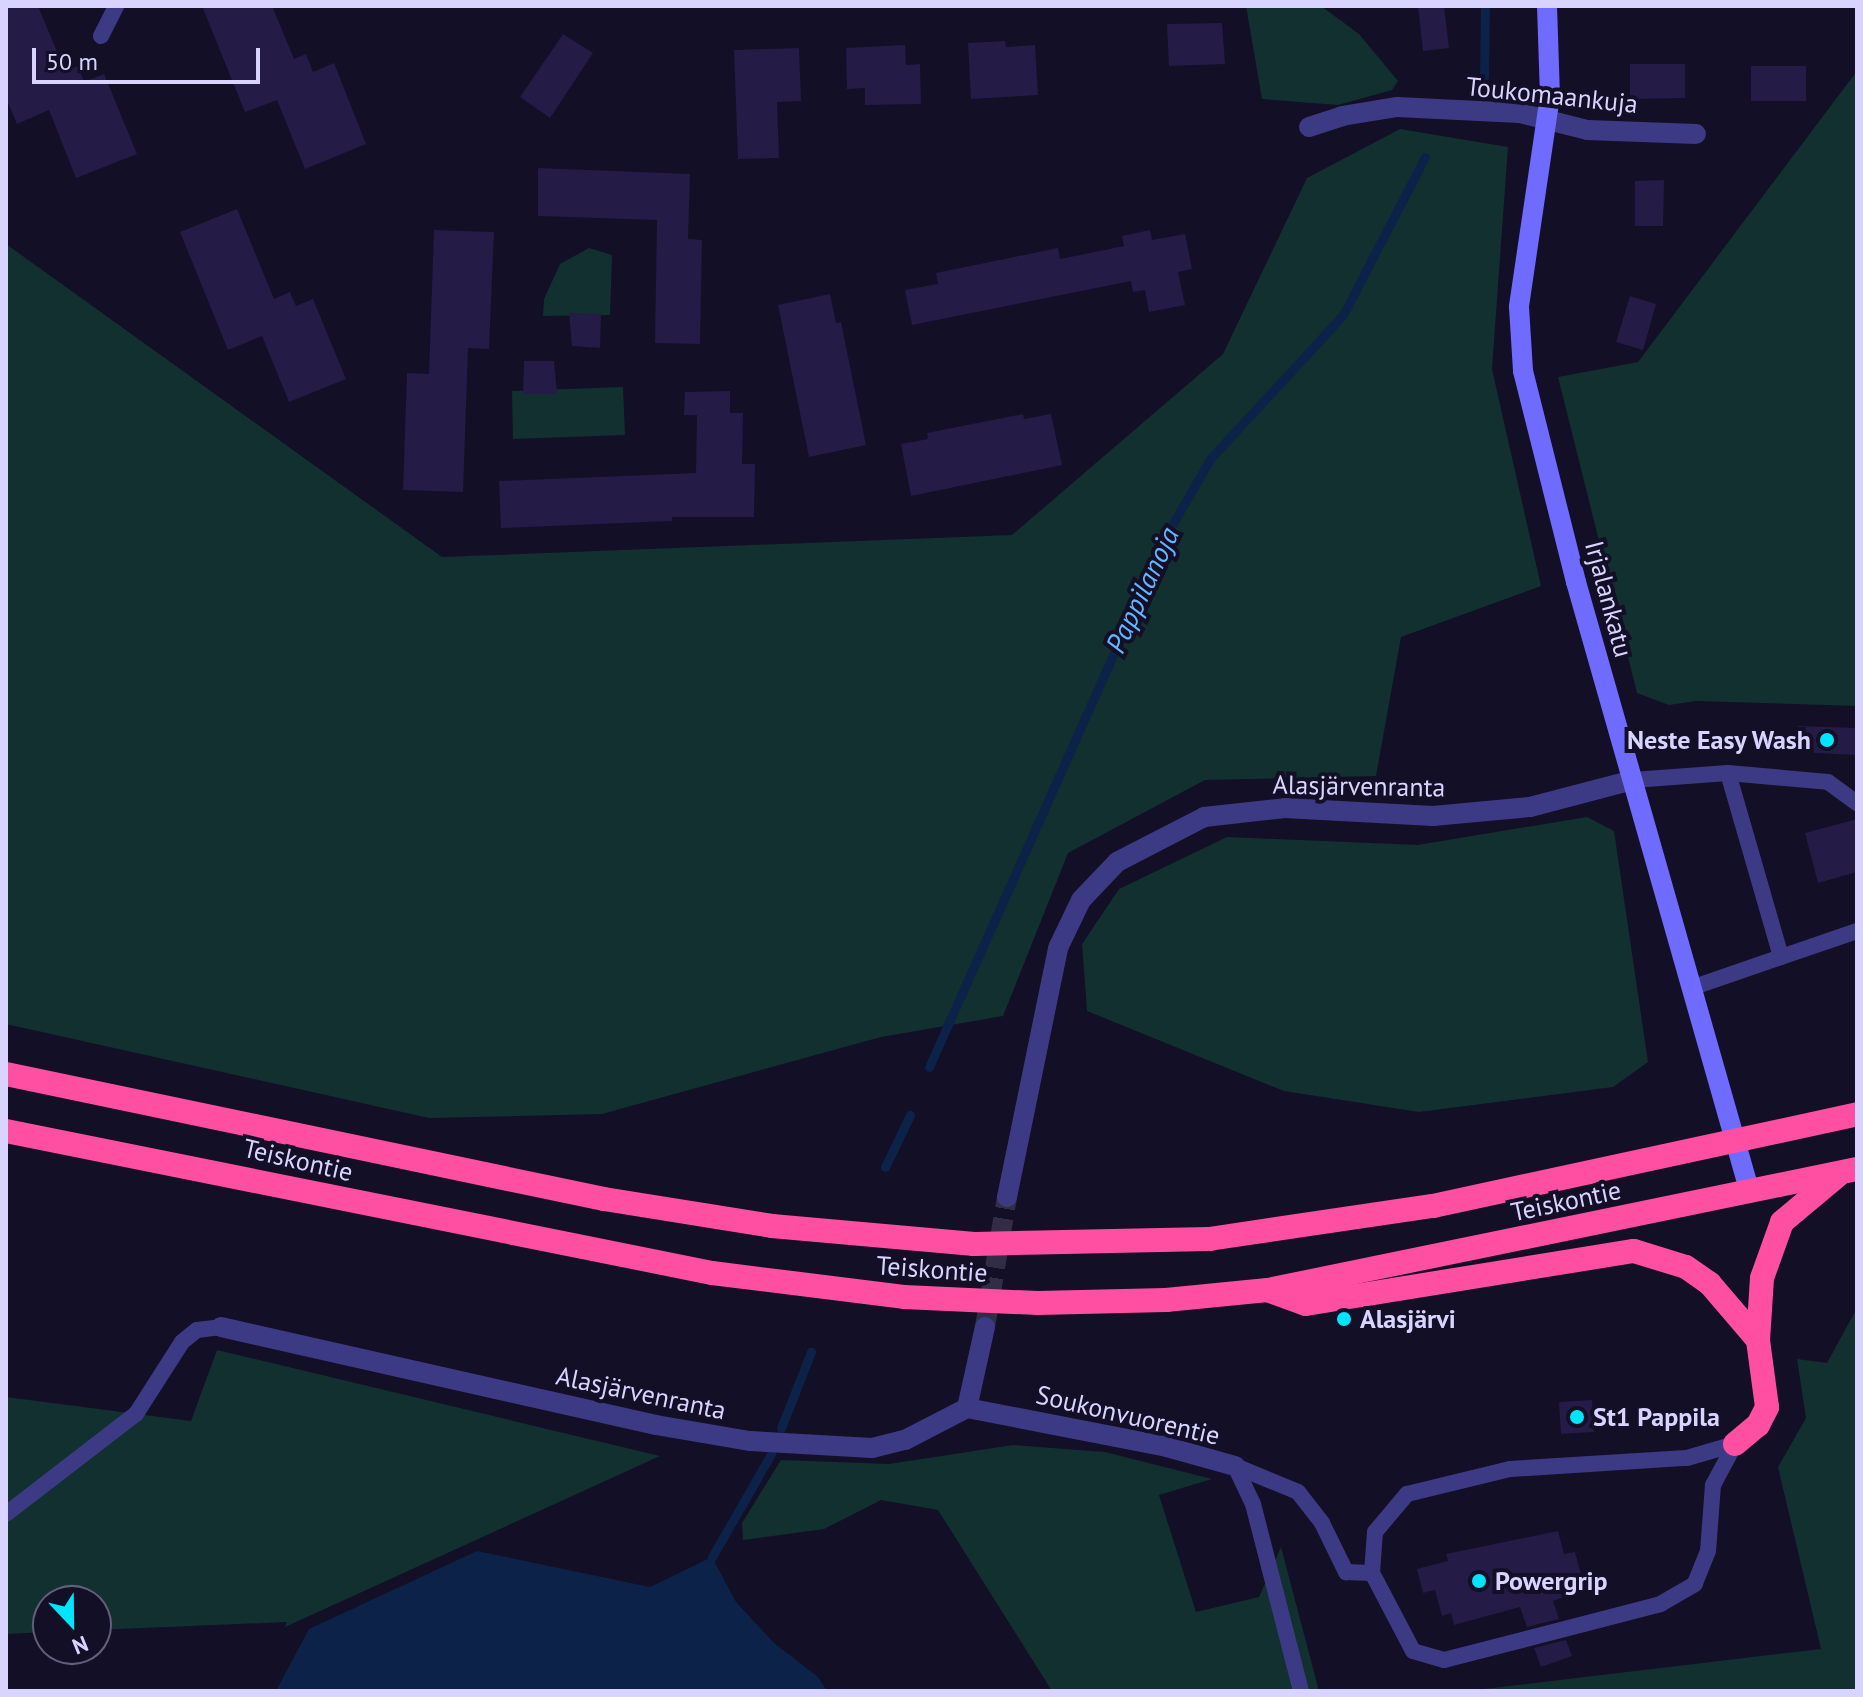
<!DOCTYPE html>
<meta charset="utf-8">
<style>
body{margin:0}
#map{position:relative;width:1863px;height:1697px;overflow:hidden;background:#130f26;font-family:"PT Sans",sans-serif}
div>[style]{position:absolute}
.green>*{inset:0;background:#12302f}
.water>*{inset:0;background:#0c2248}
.stream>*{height:9px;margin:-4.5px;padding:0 4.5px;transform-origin:4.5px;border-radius:4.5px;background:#0c2248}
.building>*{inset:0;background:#241b47}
.street-tunnel>*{height:20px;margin-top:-10px;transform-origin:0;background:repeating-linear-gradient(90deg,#312d47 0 20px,transparent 0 30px)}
.lane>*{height:16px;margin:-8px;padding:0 8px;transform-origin:8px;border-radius:8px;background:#3d3a85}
.street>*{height:20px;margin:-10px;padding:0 10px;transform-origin:10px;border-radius:10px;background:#3d3a85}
.secondary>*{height:20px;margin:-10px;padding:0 10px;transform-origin:10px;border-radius:10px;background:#6f6bff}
.highway>*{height:24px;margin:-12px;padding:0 12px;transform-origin:12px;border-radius:12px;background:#ff4fa3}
.dots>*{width:22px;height:22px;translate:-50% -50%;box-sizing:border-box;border:4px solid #130f26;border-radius:50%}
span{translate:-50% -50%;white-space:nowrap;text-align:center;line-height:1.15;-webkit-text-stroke:8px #130f26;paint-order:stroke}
.street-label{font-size:26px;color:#d9d4ff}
.poi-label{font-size:26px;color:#d9d4ff;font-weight:700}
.right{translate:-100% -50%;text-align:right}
.left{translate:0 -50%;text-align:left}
.water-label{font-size:28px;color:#62b6ff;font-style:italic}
.frame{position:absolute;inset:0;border:8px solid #d9d4ff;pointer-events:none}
.north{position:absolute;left:32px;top:1585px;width:80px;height:80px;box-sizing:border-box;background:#130f26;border:2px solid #625e7d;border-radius:50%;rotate:158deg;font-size:22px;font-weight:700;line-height:32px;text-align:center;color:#d9d4ff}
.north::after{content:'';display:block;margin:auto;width:28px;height:36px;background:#00e5ff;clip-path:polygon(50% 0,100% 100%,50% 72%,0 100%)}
.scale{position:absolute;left:32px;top:48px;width:228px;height:36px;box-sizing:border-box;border:4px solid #d9d4ff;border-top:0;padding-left:10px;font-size:24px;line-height:28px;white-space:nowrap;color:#d9d4ff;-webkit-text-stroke:6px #130f26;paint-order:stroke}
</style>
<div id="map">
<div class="green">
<div style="clip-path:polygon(1246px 6px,1321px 6px,1359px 34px,1398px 81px,1392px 90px,1338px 105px,1262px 99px)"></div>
<div style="clip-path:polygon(1857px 71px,1857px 706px,1696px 701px,1669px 705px,1637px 693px,1558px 377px,1638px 362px)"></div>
<div style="clip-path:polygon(1400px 129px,1508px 147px,1492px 369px,1541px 586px,1401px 637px,1376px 776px,1205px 780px,1068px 853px,1003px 1016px,881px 1037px,602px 1114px,429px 1118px,6px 1024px,6px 244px,442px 557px,1012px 535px,1223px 354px,1307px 178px)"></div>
<div style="clip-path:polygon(589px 248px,612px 255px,610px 315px,543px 316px,544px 299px,560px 264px)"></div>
<div style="clip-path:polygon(623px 387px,625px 435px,513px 439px,512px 391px)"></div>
<div style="clip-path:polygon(1587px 817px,1614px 831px,1648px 1062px,1613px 1087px,1419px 1112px,1284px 1091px,1087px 1011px,1082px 944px,1119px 889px,1227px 837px,1418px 845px)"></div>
<div style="clip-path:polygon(1857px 1308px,1857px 1691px,1467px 1691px,1821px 1649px,1778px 1467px,1806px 1418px,1797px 1359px,1827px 1363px)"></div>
<div style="clip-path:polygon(217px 1350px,660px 1456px,285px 1627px,287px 1622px,96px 1630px,96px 1601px,48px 1601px,48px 1632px,6px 1634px,6px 1397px,191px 1421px)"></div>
<div style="clip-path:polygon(1013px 1445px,1105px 1452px,1212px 1479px,1159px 1495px,1196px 1612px,1259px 1597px,1281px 1547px,1319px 1691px,1052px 1691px,938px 1510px,881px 1500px,824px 1529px,743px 1540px,742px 1523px,781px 1460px,889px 1464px)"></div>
</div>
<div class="water">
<div style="clip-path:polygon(477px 1551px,650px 1587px,712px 1557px,736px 1602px,774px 1643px,818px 1677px,827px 1691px,276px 1691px,309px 1629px)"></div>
</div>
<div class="stream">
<div style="left:1484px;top:77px;width:71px;rotate:-89.2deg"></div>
<div style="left:929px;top:1067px;width:586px;rotate:-65.93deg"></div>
<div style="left:1168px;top:532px;width:84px;rotate:-60.1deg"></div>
<div style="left:1210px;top:459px;width:196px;rotate:-47.3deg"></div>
<div style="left:1343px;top:315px;width:178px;rotate:-62.6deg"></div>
<div style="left:885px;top:1167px;width:58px;rotate:-64.3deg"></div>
<div style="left:781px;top:1428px;width:82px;rotate:-68.5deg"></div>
<div style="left:712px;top:1557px;width:119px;rotate:-60.2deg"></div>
</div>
<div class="building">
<div style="clip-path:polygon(6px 6px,38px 6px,65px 71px,78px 66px,84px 82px,104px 74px,137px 154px,76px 178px,49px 110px,17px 124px,6px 98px)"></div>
<div style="clip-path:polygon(202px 6px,272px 6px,294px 59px,306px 54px,313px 72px,334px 63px,366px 144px,305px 169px,277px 100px,245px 112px)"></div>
<div style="clip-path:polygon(1418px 6px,1444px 6px,1449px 48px,1423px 51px)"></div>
<div style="clip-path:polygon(1222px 23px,1225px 64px,1169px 66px,1167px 24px)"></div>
<div style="clip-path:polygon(563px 34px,593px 53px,550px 118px,520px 97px)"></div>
<div style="clip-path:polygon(1005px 41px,1006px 47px,1035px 45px,1038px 95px,971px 99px,968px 43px)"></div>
<div style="clip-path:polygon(905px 45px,906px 65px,920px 64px,921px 104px,865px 105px,865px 88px,847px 89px,846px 48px)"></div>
<div style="clip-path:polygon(799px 48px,801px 101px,777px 102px,779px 158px,738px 159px,734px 50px)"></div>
<div style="clip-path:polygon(1630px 64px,1685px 64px,1685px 98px,1630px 99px)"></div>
<div style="clip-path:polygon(1751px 66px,1806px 66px,1806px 101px,1751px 101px)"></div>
<div style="clip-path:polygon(538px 168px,690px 174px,688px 239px,702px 240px,700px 344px,655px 343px,657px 220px,538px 216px)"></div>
<div style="clip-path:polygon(1664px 180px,1663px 226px,1635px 226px,1635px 181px)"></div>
<div style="clip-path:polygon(237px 209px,274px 299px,290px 292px,296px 306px,313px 299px,346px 379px,289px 402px,262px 336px,228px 350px,180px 232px)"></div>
<div style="clip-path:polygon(434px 230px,494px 232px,489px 349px,468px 348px,463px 492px,403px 490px,407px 373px,429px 374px)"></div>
<div style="clip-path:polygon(1150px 230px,1152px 240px,1185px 234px,1192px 269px,1178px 272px,1185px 305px,1149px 312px,1145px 290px,1133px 292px,1131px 281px,912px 325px,905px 290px,938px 284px,936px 273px,1058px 248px,1060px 259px,1124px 246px,1122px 236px)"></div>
<div style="clip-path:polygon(830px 294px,836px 323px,841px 322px,866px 445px,809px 457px,778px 305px)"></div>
<div style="clip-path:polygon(1630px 296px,1656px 304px,1643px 350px,1616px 342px)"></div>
<div style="clip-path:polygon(569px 313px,601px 314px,600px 348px,572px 346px)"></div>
<div style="clip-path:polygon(524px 361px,554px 361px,557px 394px,523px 394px)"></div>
<div style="clip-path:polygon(730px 391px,730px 413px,743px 413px,742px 464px,755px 464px,754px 517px,672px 517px,672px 521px,501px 528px,499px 481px,696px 473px,697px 415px,684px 415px,685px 392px)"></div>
<div style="clip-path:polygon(1023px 414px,1024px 419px,1051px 414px,1062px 465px,911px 496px,901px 444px,928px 439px,927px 433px)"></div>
<div style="clip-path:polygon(1798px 726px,1857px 728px,1857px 755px,1797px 752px)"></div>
<div style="clip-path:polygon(1857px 819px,1857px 872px,1818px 883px,1805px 833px)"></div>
<div style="clip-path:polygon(1592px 1400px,1594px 1432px,1561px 1434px,1559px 1402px)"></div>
<div style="clip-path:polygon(1558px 1531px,1564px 1554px,1575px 1552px,1585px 1589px,1553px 1601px,1559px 1619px,1527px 1627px,1520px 1607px,1454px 1625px,1451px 1613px,1442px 1616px,1435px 1590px,1423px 1593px,1417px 1569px,1448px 1561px,1446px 1554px)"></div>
<div style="clip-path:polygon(1566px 1640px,1572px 1656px,1541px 1667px,1534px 1648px)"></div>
</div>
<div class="street-tunnel">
<div style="left:985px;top:1327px;width:132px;rotate:-80.4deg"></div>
</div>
<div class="lane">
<div style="left:101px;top:36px;width:34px;rotate:-63deg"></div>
<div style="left:1728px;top:773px;width:100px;rotate:5.1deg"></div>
<div style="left:1828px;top:782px;width:36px;rotate:36deg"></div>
<div style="left:1633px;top:780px;width:95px;rotate:-4.2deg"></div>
<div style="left:1728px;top:773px;width:191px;rotate:73.9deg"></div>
<div style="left:1781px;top:957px;width:92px;rotate:161deg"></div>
<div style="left:1781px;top:957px;width:80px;rotate:-18.9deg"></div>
<div style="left:1735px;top:1444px;width:47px;rotate:118.2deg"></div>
<div style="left:1713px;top:1485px;width:66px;rotate:94.3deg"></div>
<div style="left:1708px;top:1551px;width:35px;rotate:112deg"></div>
<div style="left:1695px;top:1584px;width:39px;rotate:150deg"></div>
<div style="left:1661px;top:1604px;width:224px;rotate:165.5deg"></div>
<div style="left:1444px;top:1660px;width:32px;rotate:-164deg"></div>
<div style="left:1413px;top:1651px;width:88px;rotate:-117.7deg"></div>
<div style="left:1372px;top:1573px;width:41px;rotate:-85.8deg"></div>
<div style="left:1375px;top:1532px;width:50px;rotate:-49.9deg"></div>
<div style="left:1407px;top:1494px;width:106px;rotate:-13.6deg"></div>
<div style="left:1510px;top:1469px;width:177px;rotate:-3.6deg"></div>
<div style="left:1687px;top:1458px;width:50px;rotate:-16.3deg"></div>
<div style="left:1235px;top:1466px;width:42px;rotate:64.7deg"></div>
<div style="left:1253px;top:1504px;width:193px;rotate:75.6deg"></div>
<div style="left:1235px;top:1466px;width:68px;rotate:22.4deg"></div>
<div style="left:1298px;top:1492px;width:39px;rotate:52deg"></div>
<div style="left:1322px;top:1523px;width:55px;rotate:63.9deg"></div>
<div style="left:1346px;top:1572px;width:26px;rotate:2deg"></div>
<div style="left:6px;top:1514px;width:164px;rotate:-37.6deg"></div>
<div style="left:136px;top:1414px;width:85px;rotate:-57.4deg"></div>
<div style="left:182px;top:1342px;width:19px;rotate:-39deg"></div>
<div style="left:197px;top:1330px;width:24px;rotate:-7deg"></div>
</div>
<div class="street">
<div style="left:1309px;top:127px;width:35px;rotate:-18deg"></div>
<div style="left:1342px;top:116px;width:56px;rotate:-9.3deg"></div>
<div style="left:1397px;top:107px;width:123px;rotate:2.8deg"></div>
<div style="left:1520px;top:113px;width:69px;rotate:14.2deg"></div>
<div style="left:1587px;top:130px;width:109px;rotate:2.1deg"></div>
<div style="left:1007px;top:1197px;width:254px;rotate:-78.4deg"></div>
<div style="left:1058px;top:948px;width:53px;rotate:-64.4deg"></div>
<div style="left:1081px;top:900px;width:52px;rotate:-46.5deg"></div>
<div style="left:1117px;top:862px;width:98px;rotate:-27.3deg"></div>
<div style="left:1204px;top:817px;width:81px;rotate:-6.3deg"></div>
<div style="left:1285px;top:808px;width:148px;rotate:3.1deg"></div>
<div style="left:1433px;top:816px;width:97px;rotate:-5.3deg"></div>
<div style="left:1530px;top:807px;width:106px;rotate:-14.7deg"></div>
<div style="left:221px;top:1327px;width:446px;rotate:12.7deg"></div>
<div style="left:656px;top:1425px;width:95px;rotate:9.7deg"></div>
<div style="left:750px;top:1441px;width:122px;rotate:3.3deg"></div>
<div style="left:872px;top:1448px;width:34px;rotate:-14deg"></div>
<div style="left:905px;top:1440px;width:70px;rotate:-27.3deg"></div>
<div style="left:967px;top:1408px;width:83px;rotate:-77.5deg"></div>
<div style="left:967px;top:1408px;width:204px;rotate:11deg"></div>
<div style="left:1167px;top:1447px;width:71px;rotate:15.6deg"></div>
</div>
<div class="secondary">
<div style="left:1547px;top:6px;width:90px;rotate:88.1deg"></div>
<div style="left:1550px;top:96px;width:213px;rotate:98.4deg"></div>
<div style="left:1519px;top:307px;width:64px;rotate:86.4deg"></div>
<div style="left:1523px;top:371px;width:218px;rotate:75.9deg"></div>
<div style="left:1576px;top:582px;width:635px;rotate:74.1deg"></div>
</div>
<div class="highway">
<div style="left:6px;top:1074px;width:611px;rotate:11.81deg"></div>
<div style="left:604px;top:1199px;width:170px;rotate:9.1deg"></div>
<div style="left:772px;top:1226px;width:203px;rotate:5.1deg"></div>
<div style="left:974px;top:1244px;width:235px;rotate:-1.2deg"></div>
<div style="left:1209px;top:1239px;width:226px;rotate:-8.4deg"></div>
<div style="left:1433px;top:1206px;width:434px;rotate:-12.2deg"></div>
<div style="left:6px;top:1131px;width:720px;rotate:11.37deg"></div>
<div style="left:712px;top:1273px;width:193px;rotate:7.1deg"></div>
<div style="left:904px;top:1297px;width:134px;rotate:2.6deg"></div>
<div style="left:1038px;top:1303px;width:128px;rotate:-1.3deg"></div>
<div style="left:1166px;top:1300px;width:102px;rotate:-5.6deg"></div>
<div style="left:1268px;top:1290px;width:601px;rotate:-11.61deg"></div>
<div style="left:1270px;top:1291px;width:38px;rotate:20deg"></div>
<div style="left:1306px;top:1304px;width:332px;rotate:-9.2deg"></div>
<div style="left:1634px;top:1251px;width:54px;rotate:17.1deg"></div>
<div style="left:1686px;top:1267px;width:29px;rotate:35deg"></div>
<div style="left:1710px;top:1284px;width:74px;rotate:49.4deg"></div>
<div style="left:1735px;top:1444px;width:30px;rotate:-40deg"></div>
<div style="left:1758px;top:1425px;width:20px;rotate:-63deg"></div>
<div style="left:1767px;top:1407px;width:68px;rotate:-97.7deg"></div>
<div style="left:1758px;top:1340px;width:62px;rotate:-86.3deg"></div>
<div style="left:1762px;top:1278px;width:59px;rotate:-70.3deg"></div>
<div style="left:1782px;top:1222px;width:72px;rotate:-39.9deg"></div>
</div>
<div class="dots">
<div style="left:1827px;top:740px;background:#00e5ff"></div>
<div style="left:1344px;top:1319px;background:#00e5ff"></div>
<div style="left:1577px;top:1417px;background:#00e5ff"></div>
<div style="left:1479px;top:1581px;background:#00e5ff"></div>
</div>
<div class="street-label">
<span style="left:1552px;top:95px;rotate:6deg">Toukomaankuja</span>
<span style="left:1609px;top:599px;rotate:75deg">Irjalankatu</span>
<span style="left:1359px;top:786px;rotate:1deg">Alasjärvenranta</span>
<span style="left:298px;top:1160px;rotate:13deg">Teiskontie</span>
<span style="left:1566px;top:1201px;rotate:-12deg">Teiskontie</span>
<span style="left:932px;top:1269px;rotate:4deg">Teiskontie</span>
<span style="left:641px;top:1393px;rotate:12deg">Alasjärvenranta</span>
<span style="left:1128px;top:1415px;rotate:13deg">Soukonvuorentie</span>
</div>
<div class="poi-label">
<span class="right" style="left:1811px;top:740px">Neste Easy Wash</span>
<span class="left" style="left:1360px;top:1319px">Alasjärvi</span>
<span class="left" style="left:1593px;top:1417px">St1 Pappila</span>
<span class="left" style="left:1495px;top:1581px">Powergrip</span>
</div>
<div class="water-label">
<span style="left:1142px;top:590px;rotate:-65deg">Pappilanoja</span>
</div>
<div class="frame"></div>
<div class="north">N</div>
<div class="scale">50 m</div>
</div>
